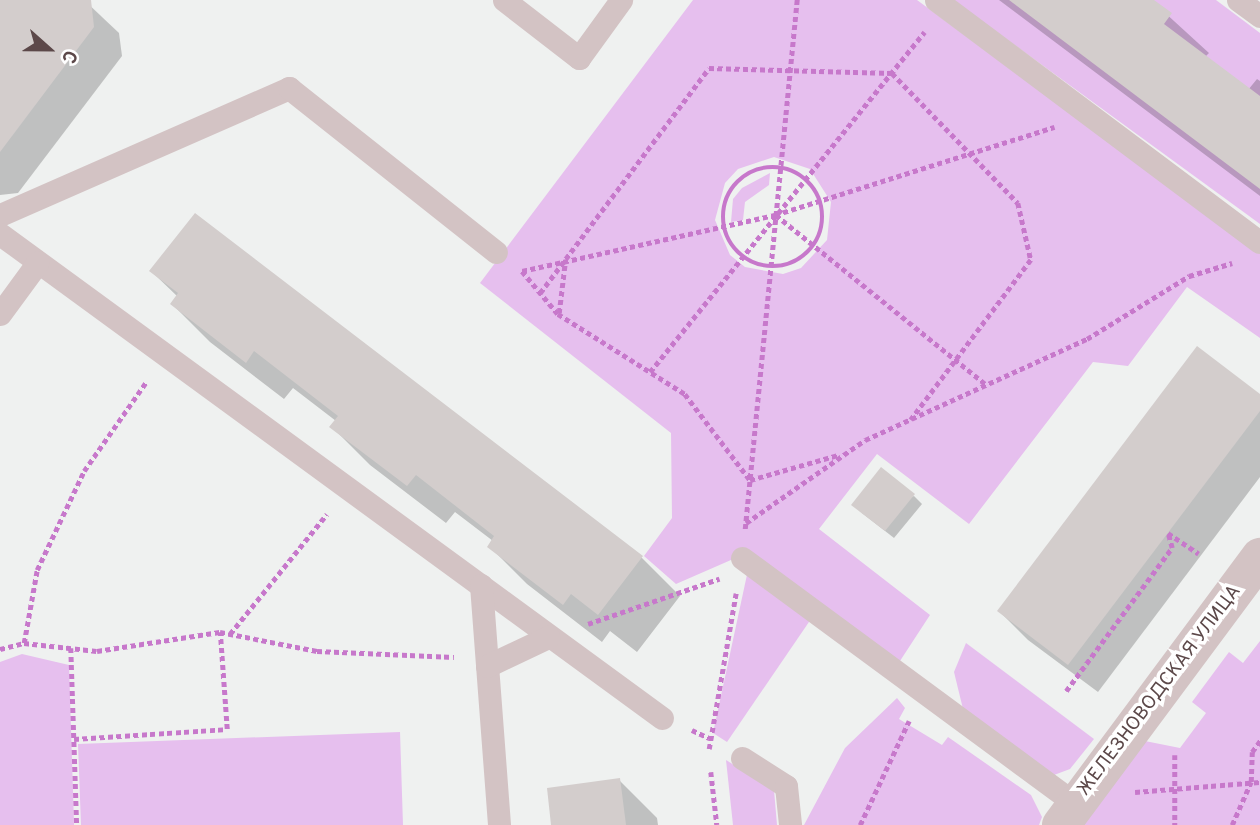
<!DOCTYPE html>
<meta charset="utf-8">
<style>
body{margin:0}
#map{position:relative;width:1260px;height:825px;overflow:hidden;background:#eff1f0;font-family:Overpass,sans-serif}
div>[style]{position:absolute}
.green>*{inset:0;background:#e6bfee}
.shadow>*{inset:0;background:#0003}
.building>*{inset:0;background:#d3cdcc}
.path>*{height:4.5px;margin-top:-2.25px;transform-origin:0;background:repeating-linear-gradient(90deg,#c778cb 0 5px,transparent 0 8.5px)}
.path>.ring{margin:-2.25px;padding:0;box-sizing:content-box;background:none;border:4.5px solid #c778cb;border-radius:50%}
.lane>*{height:23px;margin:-11.5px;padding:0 11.5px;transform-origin:11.5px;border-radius:11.5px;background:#d3c3c4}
.street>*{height:38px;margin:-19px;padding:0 19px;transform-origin:19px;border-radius:19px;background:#d3c3c4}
span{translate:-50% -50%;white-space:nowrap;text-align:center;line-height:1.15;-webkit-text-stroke:7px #fff;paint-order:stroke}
.street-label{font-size:19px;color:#5c4849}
.north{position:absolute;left:14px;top:14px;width:70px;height:70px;-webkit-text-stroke:5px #fff;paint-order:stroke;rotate:111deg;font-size:19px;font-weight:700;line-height:28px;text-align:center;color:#5c4849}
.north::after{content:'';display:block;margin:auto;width:24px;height:32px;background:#5c4849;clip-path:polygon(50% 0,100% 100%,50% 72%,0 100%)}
</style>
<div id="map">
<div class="green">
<div style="clip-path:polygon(evenodd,693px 0,917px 0,1260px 254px,1260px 338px,1187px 287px,1128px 366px,1093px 362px,969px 524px,877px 454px,819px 529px,930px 615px,898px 664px,747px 553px,676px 584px,644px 556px,672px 518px,671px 433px,480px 283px,693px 0,774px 157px,810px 169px,831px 202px,827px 240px,801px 268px,783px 274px,745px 267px,730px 255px,715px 220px,725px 183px,738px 169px,774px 157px)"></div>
<div style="clip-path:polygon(953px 0,1216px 0,1260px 33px,1260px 224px)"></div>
<div style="clip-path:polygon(770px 173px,769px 185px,745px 202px,743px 220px,731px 222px,733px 199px,742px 188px)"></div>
<div style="clip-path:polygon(748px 570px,811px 619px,727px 742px,713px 733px)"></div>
<div style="clip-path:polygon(1260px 641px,1260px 825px,1081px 825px,1145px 741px,1180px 748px,1206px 713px,1192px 702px,1229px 652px,1243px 663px)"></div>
<div style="clip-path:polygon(966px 643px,1094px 739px,1070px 769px,1054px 775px,963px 709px,954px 672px)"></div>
<div style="clip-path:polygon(22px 654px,69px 665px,74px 825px,0 825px,0 662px)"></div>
<div style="clip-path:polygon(897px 698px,905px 708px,899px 719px,942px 745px,948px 737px,1031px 795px,1042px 817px,1039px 825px,804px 825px,845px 748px)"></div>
<div style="clip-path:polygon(400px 732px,403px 825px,81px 825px,78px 744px)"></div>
<div style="clip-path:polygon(726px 760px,774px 790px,777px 825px,733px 825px)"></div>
</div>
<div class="shadow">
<div style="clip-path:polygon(0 0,84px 0,119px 33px,122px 56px,18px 193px,0 195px)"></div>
<div style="clip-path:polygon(999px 0,1151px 0,1209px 53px,1205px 57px,1248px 90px,1257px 79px,1260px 81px,1260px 196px)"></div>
<div style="clip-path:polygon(195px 215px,642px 558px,680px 596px,637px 652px,610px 631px,602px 642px,527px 584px,489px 546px,493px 541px,455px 512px,446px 523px,370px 465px,332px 427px,336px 421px,293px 388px,284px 399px,210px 342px,172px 304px,178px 297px,151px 271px)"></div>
<div style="clip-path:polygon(1260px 396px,1260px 477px,1098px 692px,1028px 640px,999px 611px)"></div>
<div style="clip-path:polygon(914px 496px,922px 504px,894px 538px,862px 513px)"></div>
<div style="clip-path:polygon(619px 780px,657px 818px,658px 825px,554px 825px)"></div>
</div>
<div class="building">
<div style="clip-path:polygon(0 0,91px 0,94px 27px,0 152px)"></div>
<div style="clip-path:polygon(1009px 0,1154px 0,1172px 13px,1164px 24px,1260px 96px,1260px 189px)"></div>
<div style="clip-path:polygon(195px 213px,643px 556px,598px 615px,571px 594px,563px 605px,487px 547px,494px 536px,416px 475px,407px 486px,329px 427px,338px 416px,254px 351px,246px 363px,170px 304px,178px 293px,149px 271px)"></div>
<div style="clip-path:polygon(1197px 346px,1260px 394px,1260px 411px,1068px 665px,997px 611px)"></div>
<div style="clip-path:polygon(881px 467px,915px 494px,885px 531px,851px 505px)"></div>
<div style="clip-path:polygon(620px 778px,626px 825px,551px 825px,547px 788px)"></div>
</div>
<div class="path">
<div class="ring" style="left:723px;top:167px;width:95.5px;height:95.5px"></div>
<div style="left:776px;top:215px;width:271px;rotate:38.9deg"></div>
<div style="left:522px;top:271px;width:259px;rotate:-12.5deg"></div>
<div style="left:775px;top:215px;width:293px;rotate:-17.5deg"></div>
<div style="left:522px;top:271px;width:56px;rotate:50.1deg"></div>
<div style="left:558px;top:314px;width:150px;rotate:32.2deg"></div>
<div style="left:685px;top:394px;width:108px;rotate:52.9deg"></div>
<div style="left:750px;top:480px;width:91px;rotate:-15.9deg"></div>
<div style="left:540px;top:293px;width:281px;rotate:-53.1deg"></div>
<div style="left:709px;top:68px;width:183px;rotate:1.6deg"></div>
<div style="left:892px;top:73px;width:181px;rotate:45.9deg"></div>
<div style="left:1018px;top:203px;width:58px;rotate:77.2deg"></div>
<div style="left:1031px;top:260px;width:200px;rotate:126.9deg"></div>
<div style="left:559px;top:313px;width:50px;rotate:-83.2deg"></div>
<div style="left:650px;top:372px;width:437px;rotate:-51.1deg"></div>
<div style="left:746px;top:523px;width:145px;rotate:-34.9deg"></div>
<div style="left:865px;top:440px;width:244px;rotate:-24.5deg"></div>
<div style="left:1087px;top:339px;width:120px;rotate:-31.7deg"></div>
<div style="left:1189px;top:276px;width:45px;rotate:-16.8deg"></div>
<div style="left:745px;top:529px;width:532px;rotate:-84.39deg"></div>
<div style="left:1168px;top:533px;width:37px;rotate:34deg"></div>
<div style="left:588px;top:624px;width:139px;rotate:-19deg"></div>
<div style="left:230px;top:634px;width:154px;rotate:-51.1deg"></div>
<div style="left:24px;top:643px;width:73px;rotate:6.3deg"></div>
<div style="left:97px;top:651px;width:124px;rotate:-8.8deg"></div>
<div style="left:220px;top:632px;width:99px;rotate:11.1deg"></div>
<div style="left:317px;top:651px;width:137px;rotate:2.5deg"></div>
<div style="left:71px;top:648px;width:177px;rotate:88.1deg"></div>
<div style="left:0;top:649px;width:25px;rotate:-14deg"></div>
<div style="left:24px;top:643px;width:74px;rotate:-79.9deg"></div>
<div style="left:37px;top:570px;width:110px;rotate:-64.6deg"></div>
<div style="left:84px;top:471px;width:108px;rotate:-55.1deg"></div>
<div style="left:1066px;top:691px;width:178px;rotate:-53.5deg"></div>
<div style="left:1172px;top:548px;width:16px;rotate:-105deg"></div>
<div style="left:692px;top:730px;width:19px;rotate:25deg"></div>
<div style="left:74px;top:739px;width:153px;rotate:-3.7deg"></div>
<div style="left:227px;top:729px;width:97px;rotate:-94.1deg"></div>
<div style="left:709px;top:749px;width:158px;rotate:-80.2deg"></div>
<div style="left:1175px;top:755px;width:70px;rotate:90deg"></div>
<div style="left:711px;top:772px;width:53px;rotate:83.5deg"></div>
<div style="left:1135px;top:792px;width:125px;rotate:-4.6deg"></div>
<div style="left:860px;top:825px;width:115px;rotate:-64.8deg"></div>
<div style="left:1232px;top:825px;width:47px;rotate:-66.2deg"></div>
<div style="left:1251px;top:782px;width:30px;rotate:-88deg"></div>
<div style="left:1252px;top:752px;width:14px;rotate:-54deg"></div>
</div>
<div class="lane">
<div style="left:504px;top:0;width:95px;rotate:37.7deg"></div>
<div style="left:579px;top:58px;width:72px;rotate:-54.1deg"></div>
<div style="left:936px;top:0;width:404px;rotate:36.8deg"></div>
<div style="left:1238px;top:0;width:27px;rotate:36deg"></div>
<div style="left:0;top:215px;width:316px;rotate:-23.7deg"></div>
<div style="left:289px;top:88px;width:264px;rotate:38.4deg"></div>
<div style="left:0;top:234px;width:820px;rotate:36.17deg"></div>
<div style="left:0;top:314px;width:64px;rotate:-53.8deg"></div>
<div style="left:742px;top:558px;width:415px;rotate:36.4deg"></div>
<div style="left:481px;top:585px;width:241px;rotate:85.7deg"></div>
<div style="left:487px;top:666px;width:68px;rotate:-25.4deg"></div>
<div style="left:742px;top:758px;width:52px;rotate:32.5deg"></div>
<div style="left:786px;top:786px;width:39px;rotate:84deg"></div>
</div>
<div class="street">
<div style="left:1061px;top:825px;width:334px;rotate:-53.4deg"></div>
</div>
<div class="street-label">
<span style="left:1160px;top:691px;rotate:-53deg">ЖЕЛЕЗНОВОДСКАЯ УЛИЦА</span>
</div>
<div class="north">С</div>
</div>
